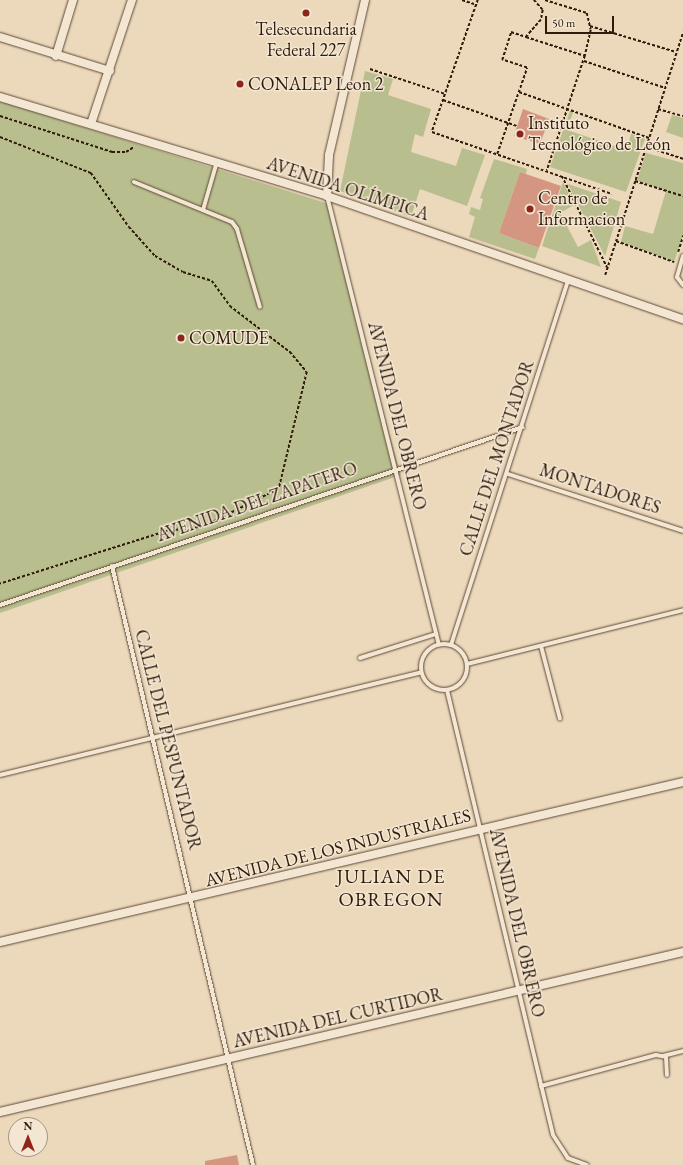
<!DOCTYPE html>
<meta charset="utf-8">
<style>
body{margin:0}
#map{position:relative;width:683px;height:1165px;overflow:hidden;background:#ecd8bb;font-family:"EB Garamond",serif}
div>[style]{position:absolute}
.green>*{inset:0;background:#b9be8f}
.building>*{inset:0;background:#d49681}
.path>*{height:1.5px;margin-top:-0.75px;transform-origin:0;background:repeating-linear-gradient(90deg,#2f1b0a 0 3px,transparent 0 5px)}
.roads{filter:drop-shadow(0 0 1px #5e4a36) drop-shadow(0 0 1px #5e4a36)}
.lane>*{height:4px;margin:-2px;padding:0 2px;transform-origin:2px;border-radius:2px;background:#f3e6d3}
.lane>.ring{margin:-2px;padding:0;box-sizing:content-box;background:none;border:4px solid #f3e6d3;border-radius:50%}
.street>*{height:8px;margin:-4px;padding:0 4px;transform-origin:4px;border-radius:4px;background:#f3e6d3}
.dots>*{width:11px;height:11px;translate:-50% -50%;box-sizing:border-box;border:2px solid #f3e6d3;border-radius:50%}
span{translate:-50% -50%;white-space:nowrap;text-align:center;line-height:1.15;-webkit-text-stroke:3px #f3e6d3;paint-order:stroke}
.poi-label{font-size:18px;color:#2f1b0a}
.left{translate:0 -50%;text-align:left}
.street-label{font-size:18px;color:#2f1b0a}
.quarter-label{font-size:20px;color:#2f1b0a;letter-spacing:1px}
.north{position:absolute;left:8px;top:1117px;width:40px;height:40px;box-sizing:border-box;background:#f3e6d3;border:1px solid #a59583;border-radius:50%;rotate:0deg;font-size:11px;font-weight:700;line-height:16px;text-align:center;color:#2f1b0a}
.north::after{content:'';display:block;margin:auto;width:14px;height:18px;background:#8f2418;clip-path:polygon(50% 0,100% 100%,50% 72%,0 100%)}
.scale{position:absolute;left:545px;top:16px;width:69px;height:18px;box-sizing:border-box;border:2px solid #2f1b0a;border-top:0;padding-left:5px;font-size:12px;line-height:14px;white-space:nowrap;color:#2f1b0a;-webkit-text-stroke:3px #f3e6d3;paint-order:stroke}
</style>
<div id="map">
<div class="green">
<div style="clip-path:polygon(365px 71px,393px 79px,388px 95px,431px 109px,423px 137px,415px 134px,411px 152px,456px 166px,462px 148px,485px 155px,467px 206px,420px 189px,411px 217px,340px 191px)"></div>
<div style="clip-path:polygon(0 101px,329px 204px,343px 270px,401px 475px,0 613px)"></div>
<div style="clip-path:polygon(570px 111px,573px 112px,567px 130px,627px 150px,631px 134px,645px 139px,626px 192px,550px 167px)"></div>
<div style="clip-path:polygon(672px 115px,683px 118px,683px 138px,666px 132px)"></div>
<div style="clip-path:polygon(646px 153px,683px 163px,683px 236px,674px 262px,621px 242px,625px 226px,653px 234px,666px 191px,637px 181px)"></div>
<div style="clip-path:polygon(494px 159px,527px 169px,526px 174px,520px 172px,499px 233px,539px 248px,535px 259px,469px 237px,475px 217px,469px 214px,471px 207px,480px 210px,483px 199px,480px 198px)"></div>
<div style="clip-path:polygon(563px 182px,574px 205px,560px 213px,578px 247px,591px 240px,601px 267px,542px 246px)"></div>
<div style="clip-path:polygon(568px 184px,621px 202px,605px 256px,585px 218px)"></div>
</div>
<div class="building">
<div style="clip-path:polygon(523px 109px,549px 119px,540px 144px,514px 136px)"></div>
<div style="clip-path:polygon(520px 172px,561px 186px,539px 248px,499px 233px)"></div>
<div style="clip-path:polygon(237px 1155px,239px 1165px,205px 1165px,205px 1161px)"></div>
</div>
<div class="path">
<div style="left:462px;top:0;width:16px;rotate:18deg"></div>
<div style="left:478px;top:0;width:140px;rotate:109.2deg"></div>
<div style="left:432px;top:132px;width:190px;rotate:19deg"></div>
<div style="left:534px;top:0;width:13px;rotate:48deg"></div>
<div style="left:543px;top:10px;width:10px;rotate:101deg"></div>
<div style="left:541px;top:20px;width:23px;rotate:131deg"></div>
<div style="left:526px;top:37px;width:62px;rotate:17.9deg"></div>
<div style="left:585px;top:56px;width:121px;rotate:108.3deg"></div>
<div style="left:545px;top:0;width:44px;rotate:17.2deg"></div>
<div style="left:587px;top:13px;width:17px;rotate:77deg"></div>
<div style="left:591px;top:30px;width:27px;rotate:103deg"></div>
<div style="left:590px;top:26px;width:90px;rotate:16.8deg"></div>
<div style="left:584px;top:61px;width:85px;rotate:18.4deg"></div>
<div style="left:370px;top:69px;width:79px;rotate:18.4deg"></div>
<div style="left:519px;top:92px;width:138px;rotate:19.5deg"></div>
<div style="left:443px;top:100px;width:78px;rotate:19.4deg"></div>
<div style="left:658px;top:109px;width:26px;rotate:16deg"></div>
<div style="left:0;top:116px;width:118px;rotate:17.8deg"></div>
<div style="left:112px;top:152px;width:14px"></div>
<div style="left:126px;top:152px;width:9px;rotate:-32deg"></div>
<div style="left:0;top:137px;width:98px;rotate:21.6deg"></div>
<div style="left:91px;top:173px;width:66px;rotate:54.9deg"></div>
<div style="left:129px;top:227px;width:39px;rotate:48deg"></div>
<div style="left:155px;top:256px;width:32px;rotate:30deg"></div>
<div style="left:183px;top:272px;width:30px;rotate:17deg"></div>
<div style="left:212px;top:281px;width:31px;rotate:54deg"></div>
<div style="left:230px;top:306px;width:76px;rotate:37.5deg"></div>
<div style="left:290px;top:352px;width:26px;rotate:50deg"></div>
<div style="left:307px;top:372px;width:120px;rotate:103.5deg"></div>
<div style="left:279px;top:489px;width:85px;rotate:153.4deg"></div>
<div style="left:203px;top:527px;width:35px;rotate:173deg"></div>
<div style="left:168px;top:531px;width:176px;rotate:162.5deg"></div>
<div style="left:647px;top:147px;width:38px;rotate:18deg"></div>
<div style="left:497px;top:154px;width:91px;rotate:-70.8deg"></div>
<div style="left:527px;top:68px;width:26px;rotate:-162deg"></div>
<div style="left:502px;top:60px;width:29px;rotate:-72deg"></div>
<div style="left:511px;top:32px;width:16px;rotate:18deg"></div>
<div style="left:562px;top:176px;width:102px;rotate:63.7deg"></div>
<div style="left:635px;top:181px;width:50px;rotate:17.4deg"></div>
<div style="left:616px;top:241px;width:62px;rotate:19.9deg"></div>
<div style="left:678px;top:252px;width:17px;rotate:-73deg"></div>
<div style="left:605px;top:275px;width:255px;rotate:-72.2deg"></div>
</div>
<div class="roads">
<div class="lane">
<div style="left:134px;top:182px;width:106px;rotate:22.2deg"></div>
<div style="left:232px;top:222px;width:9px;rotate:54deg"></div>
<div style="left:237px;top:229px;width:81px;rotate:73.6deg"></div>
<div style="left:327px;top:196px;width:462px;rotate:76deg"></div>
<div style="left:203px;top:210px;width:47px;rotate:-73.9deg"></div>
<div style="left:683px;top:256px;width:22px;rotate:106deg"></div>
<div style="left:677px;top:277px;width:10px;rotate:53deg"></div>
<div style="left:508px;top:474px;width:184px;rotate:18deg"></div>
<div style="left:112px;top:566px;width:615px;rotate:76.75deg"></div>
<div style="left:0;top:605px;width:552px;rotate:-18.8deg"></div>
<div class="ring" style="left:421px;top:644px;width:42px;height:42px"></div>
<div style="left:451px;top:645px;width:383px;rotate:-72.2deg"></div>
<div style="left:541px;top:646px;width:75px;rotate:75.4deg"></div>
<div style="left:360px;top:658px;width:80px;rotate:-17.5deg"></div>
<div style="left:467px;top:664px;width:223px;rotate:-14deg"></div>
<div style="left:447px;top:690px;width:457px;rotate:76.6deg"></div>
<div style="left:553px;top:1135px;width:27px;rotate:57deg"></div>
<div style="left:568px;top:1158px;width:20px;rotate:20deg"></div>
<div style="left:0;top:775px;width:433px;rotate:-13.7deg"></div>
<div style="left:663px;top:1056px;width:21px;rotate:-14deg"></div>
<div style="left:541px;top:1086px;width:119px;rotate:-15.1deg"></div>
<div style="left:656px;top:1055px;width:10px;rotate:11deg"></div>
<div style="left:666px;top:1057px;width:18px;rotate:87deg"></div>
</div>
<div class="street">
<div style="left:0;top:37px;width:115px;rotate:17.2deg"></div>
<div style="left:56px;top:56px;width:59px;rotate:-73.1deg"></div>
<div style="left:0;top:97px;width:342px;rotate:16.8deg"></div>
<div style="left:327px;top:196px;width:377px;rotate:19.1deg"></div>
<div style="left:91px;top:124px;width:131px;rotate:-71.7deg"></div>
<div style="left:327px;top:196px;width:41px;rotate:-87.2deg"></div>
<div style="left:329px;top:155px;width:159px;rotate:-76.9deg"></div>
<div style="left:0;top:942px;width:701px;rotate:-13.18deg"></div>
<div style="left:0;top:1112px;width:701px;rotate:-13.18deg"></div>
</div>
</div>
<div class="dots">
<div style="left:306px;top:13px;background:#8f2418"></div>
<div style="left:240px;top:84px;background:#8f2418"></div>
<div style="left:520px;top:134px;background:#8f2418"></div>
<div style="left:530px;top:209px;background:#8f2418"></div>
<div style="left:181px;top:338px;background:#8f2418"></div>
</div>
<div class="poi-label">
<span style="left:306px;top:40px">Telesecundaria<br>Federal 227</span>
<span class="left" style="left:248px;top:84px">CONALEP Leon 2</span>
<span class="left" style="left:528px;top:134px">Instituto<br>Tecnológico de León</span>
<span class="left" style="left:538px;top:209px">Centro de<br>Informacion</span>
<span class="left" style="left:189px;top:338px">COMUDE</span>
</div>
<div class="street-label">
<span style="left:348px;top:189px;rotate:18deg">AVENIDA OLÍMPICA</span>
<span style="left:397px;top:416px;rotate:76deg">AVENIDA DEL OBRERO</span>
<span style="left:497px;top:458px;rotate:-72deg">CALLE DEL MONTADOR</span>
<span style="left:600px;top:489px;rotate:18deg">MONTADORES</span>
<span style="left:257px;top:502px;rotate:-19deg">AVENIDA DEL ZAPATERO</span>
<span style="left:168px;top:740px;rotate:76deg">CALLE DEL PESPUNTADOR</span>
<span style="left:338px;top:848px;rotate:-14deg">AVENIDA DE LOS INDUSTRIALES</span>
<span style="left:517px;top:923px;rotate:77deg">AVENIDA DEL OBRERO</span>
<span style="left:338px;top:1018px;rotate:-13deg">AVENIDA DEL CURTIDOR</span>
</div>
<div class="quarter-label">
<span style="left:391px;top:888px">JULIAN DE<br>OBREGON</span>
</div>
<div class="north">N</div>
<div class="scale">50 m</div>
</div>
